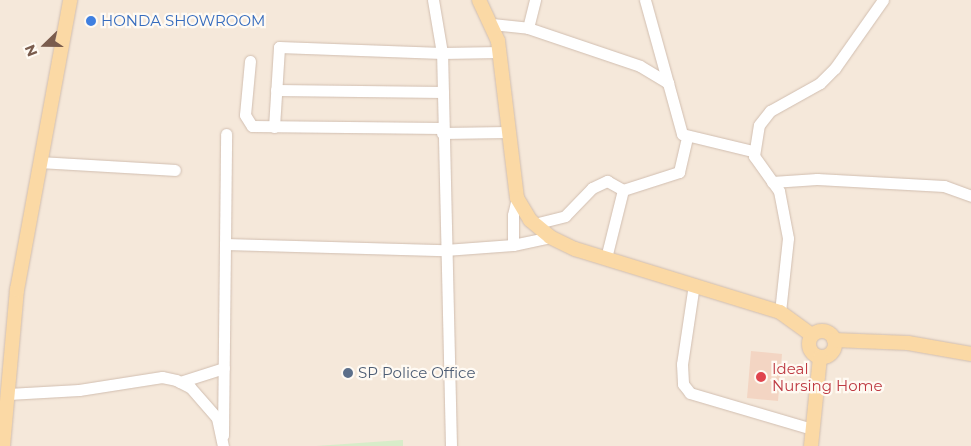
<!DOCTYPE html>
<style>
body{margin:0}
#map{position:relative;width:971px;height:446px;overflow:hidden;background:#fdf6ec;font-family:Montserrat,sans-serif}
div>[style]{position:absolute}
.residential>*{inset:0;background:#f5e8da}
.green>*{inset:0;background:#d8ecc9}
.building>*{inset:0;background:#f3d5c3}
.roads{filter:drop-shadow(0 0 1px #d1beb0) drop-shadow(0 0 1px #d1beb0)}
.minor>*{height:11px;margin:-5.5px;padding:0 5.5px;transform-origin:5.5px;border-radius:5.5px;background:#fff}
.major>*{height:14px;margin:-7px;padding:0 7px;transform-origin:7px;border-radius:7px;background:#fbd9a5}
.major>.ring{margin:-7px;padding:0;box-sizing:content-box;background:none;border:14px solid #fbd9a5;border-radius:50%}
.dots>*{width:14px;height:14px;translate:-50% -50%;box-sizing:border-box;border:2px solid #fffaf3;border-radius:50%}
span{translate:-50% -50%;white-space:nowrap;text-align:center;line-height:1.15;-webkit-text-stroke:4.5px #fffaf3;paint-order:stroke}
.shop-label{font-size:15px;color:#366cbe}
.left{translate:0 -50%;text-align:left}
.health-label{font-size:15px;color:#be3a42}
.service-label{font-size:15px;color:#4e5e75}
.north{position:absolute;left:20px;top:20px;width:50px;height:50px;-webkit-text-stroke:4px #fffaf3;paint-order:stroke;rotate:248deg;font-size:14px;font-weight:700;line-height:20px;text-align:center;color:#7a5c4d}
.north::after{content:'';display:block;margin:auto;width:18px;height:22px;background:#7a5c4d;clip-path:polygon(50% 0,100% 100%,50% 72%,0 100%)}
</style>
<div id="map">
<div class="residential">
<div style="clip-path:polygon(0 0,971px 0,971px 446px,0 446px)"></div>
</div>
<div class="green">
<div style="clip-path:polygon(403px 440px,403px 446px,316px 446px,402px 440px)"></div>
</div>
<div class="building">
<div style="clip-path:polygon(751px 351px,782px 354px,778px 401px,747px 398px)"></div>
</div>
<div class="roads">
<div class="minor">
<div style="left:645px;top:0;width:86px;rotate:74.5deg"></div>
<div style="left:492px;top:24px;width:36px;rotate:6deg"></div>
<div style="left:528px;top:28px;width:118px;rotate:18.7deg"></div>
<div style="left:640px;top:66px;width:33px;rotate:31deg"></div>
<div style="left:668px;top:83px;width:53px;rotate:74.6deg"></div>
<div style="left:682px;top:134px;width:73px;rotate:13.5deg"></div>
<div style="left:528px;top:28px;width:29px;rotate:-76deg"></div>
<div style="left:250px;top:61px;width:54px;rotate:95.3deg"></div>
<div style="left:245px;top:115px;width:13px;rotate:58deg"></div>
<div style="left:252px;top:126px;width:190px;rotate:0.6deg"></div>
<div style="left:276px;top:90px;width:167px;rotate:0.7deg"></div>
<div style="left:274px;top:127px;width:80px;rotate:-86.4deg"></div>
<div style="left:279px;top:47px;width:163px;rotate:2.1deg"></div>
<div style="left:442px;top:53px;width:54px;rotate:-99.6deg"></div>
<div style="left:442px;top:133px;width:66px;rotate:-0.9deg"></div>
<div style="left:40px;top:162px;width:135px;rotate:3.4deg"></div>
<div style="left:772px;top:182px;width:45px;rotate:-3.8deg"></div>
<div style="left:817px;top:179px;width:127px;rotate:3.2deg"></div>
<div style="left:944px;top:186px;width:29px;rotate:20deg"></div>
<div style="left:534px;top:224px;width:32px;rotate:-14deg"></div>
<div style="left:565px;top:216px;width:39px;rotate:-46deg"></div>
<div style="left:592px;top:188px;width:17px;rotate:-25deg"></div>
<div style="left:607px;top:181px;width:18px;rotate:29deg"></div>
<div style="left:225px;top:244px;width:220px;rotate:1.6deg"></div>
<div style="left:445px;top:250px;width:68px;rotate:-4.2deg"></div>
<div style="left:513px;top:245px;width:38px;rotate:-12deg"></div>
<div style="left:513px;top:245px;width:30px;rotate:-90deg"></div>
<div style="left:513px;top:215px;width:17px;rotate:-77deg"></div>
<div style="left:606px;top:258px;width:70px;rotate:-76deg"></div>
<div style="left:623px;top:190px;width:59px;rotate:-17.8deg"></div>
<div style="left:679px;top:172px;width:37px;rotate:-77deg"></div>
<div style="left:694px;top:284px;width:81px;rotate:98.5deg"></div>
<div style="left:682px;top:364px;width:20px;rotate:87deg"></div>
<div style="left:683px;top:384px;width:11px;rotate:52deg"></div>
<div style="left:690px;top:393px;width:127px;rotate:16.4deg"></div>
<div style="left:780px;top:312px;width:74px;rotate:-83.8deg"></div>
<div style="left:788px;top:238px;width:48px;rotate:-100.8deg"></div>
<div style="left:779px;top:191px;width:43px;rotate:-125.5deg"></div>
<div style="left:754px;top:156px;width:31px;rotate:-81deg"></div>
<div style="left:759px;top:125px;width:18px;rotate:-52deg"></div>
<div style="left:770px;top:111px;width:57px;rotate:-29.2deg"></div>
<div style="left:820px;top:83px;width:21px;rotate:-45deg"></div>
<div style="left:835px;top:68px;width:83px;rotate:-54.8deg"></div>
<div style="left:180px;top:382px;width:46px;rotate:-17.7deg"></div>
<div style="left:8px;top:394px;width:71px;rotate:-3.2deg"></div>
<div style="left:79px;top:390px;width:84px;rotate:-8.9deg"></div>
<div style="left:162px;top:377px;width:14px;rotate:12deg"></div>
<div style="left:176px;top:380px;width:16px;rotate:27deg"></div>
<div style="left:190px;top:387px;width:41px;rotate:48.9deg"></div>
<div style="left:217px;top:418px;width:29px;rotate:78deg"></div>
<div style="left:223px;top:435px;width:301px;rotate:-89.4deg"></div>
<div style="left:451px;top:446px;width:393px;rotate:-91.3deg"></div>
<div style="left:442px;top:53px;width:58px;rotate:-1deg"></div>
</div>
<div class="major">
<div style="left:479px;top:0;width:45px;rotate:65.1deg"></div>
<div style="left:498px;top:41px;width:158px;rotate:83.1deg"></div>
<div style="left:517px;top:198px;width:26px;rotate:59deg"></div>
<div style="left:530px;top:220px;width:26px;rotate:40deg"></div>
<div style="left:550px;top:237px;width:28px;rotate:26deg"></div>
<div style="left:575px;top:249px;width:214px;rotate:17.1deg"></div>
<div style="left:780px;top:312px;width:39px;rotate:36deg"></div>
<div class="ring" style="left:809px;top:331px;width:12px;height:12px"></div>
<div style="left:834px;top:340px;width:74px;rotate:2.3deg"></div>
<div style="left:908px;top:343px;width:64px;rotate:9.9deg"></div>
<div style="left:3px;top:446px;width:157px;rotate:-84.9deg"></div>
<div style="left:17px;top:290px;width:295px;rotate:-79.6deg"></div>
<div style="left:811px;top:446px;width:89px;rotate:-84.2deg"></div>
</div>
</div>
<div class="dots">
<div style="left:91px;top:21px;background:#3f7fe0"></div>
<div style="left:348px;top:373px;background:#5c6f8a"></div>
<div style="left:761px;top:377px;background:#e0444e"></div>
</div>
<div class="shop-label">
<span class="left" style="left:101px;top:21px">HONDA SHOWROOM</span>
</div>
<div class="health-label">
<span class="left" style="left:772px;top:377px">Ideal<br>Nursing Home</span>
</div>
<div class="service-label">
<span class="left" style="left:358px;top:373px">SP Police Office</span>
</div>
<div class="north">N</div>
</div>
